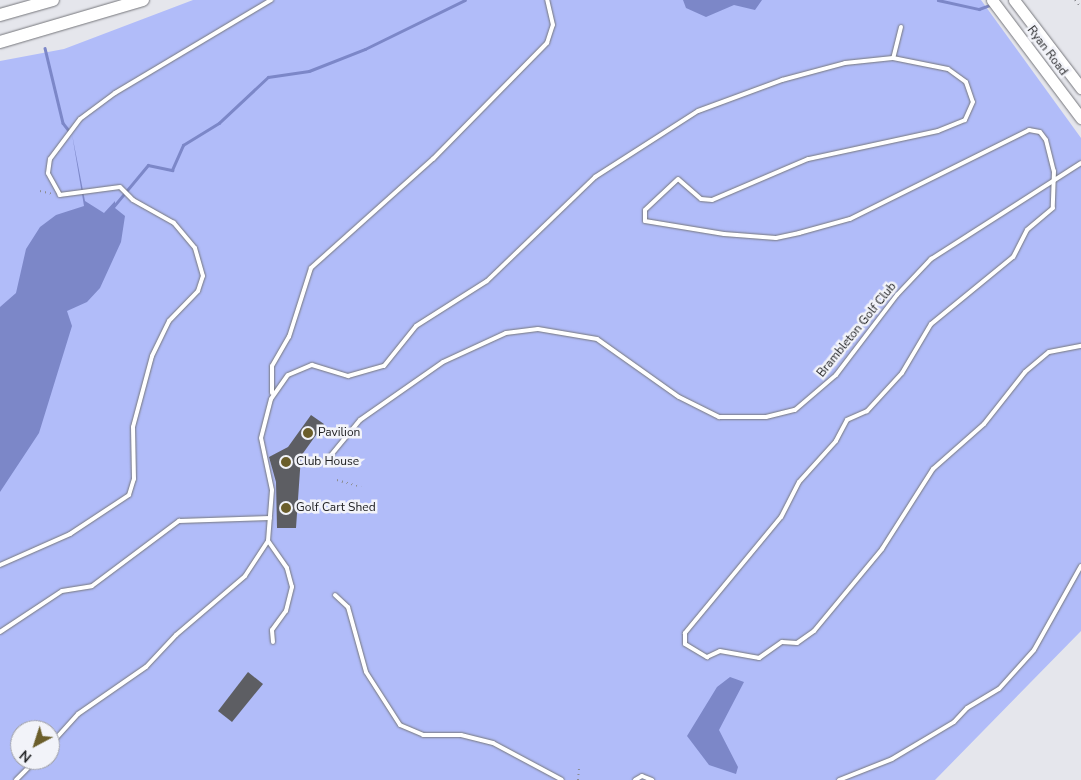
<!DOCTYPE html>
<style>
body{margin:0}
#map{position:relative;width:1081px;height:780px;overflow:hidden;background:#e5e6ec;font-family:"Nunito Sans",sans-serif}
div>[style]{position:absolute}
.green>*{inset:0;background:#b1bcf9}
.water>*{inset:0;background:#7c87c8}
.stream>*{height:2.5px;margin:-1.25px;padding:0 1.25px;transform-origin:1.25px;border-radius:1.25px;background:#7c87c8}
.building>*{inset:0;background:#5d5e63}
.path>*{height:2px;margin-top:-1px;transform-origin:0;background:repeating-linear-gradient(90deg,#8c8d91 0 1px,transparent 0 5px)}
.roads{filter:drop-shadow(0 0 1px #75767b) drop-shadow(0 0 1px #75767b)}
.lane>*{height:4px;margin:-2px;padding:0 2px;transform-origin:2px;border-radius:2px;background:#fff}
.secondary>*{height:11px;margin:-5.5px;padding:0 5.5px;transform-origin:5.5px;border-radius:5.5px;background:#fff}
.primary>*{height:12px;margin:-6px;padding:0 6px;transform-origin:6px;border-radius:6px;background:#fff}
.dots>*{width:14px;height:14px;translate:-50% -50%;box-sizing:border-box;border:2px solid #f2f3f9;border-radius:50%}
span{translate:-50% -50%;white-space:nowrap;text-align:center;line-height:1.15;-webkit-text-stroke:5px #f2f3f9;paint-order:stroke}
.street-label{font-size:12px;color:#212224}
.poi-label{font-size:12px;color:#212224}
.left{translate:0 -50%;text-align:left}
.north{position:absolute;left:10px;top:720px;width:50px;height:50px;box-sizing:border-box;background:#f2f3f9;border:1px solid #9e9fa4;border-radius:50%;rotate:220deg;font-size:14px;font-weight:700;line-height:20px;text-align:center;color:#212224}
.north::after{content:'';display:block;margin:auto;width:18px;height:22px;background:#6b5e2b;clip-path:polygon(50% 0,100% 100%,50% 72%,0 100%)}
</style>
<div id="map">
<div class="green">
<div style="clip-path:polygon(evenodd,193px 0,981px 0,1081px 138px,1081px 631px,935px 780px,0 780px,0 61px,64px 49px,193px 0,20px 730px,50px 730px,50px 760px,20px 760px,20px 730px)"></div>
</div>
<div class="water">
<div style="clip-path:polygon(683px 0,762px 0,755px 10px,734px 5px,706px 17px,686px 8px)"></div>
<div style="clip-path:polygon(72px 134px,85px 201px,104px 213px,115px 201px,115px 208px,125px 216px,121px 242px,100px 288px,87px 302px,67px 311px,72px 326px,39px 433px,0 492px,0 307px,16px 293px,26px 249px,40px 227px,56px 215px,84px 206px)"></div>
<div style="clip-path:polygon(730px 677px,744px 682px,719px 730px,738px 767px,736px 774px,709px 765px,687px 736px,717px 687px)"></div>
</div>
<div class="stream">
<div style="left:938px;top:0;width:42px;rotate:12.4deg"></div>
<div style="left:979px;top:9px;width:12px;rotate:-20deg"></div>
<div style="left:45px;top:48px;width:77px;rotate:76.5deg"></div>
<div style="left:63px;top:123px;width:11px;rotate:52deg"></div>
<div style="left:114px;top:206px;width:53px;rotate:-50.3deg"></div>
<div style="left:148px;top:165px;width:25px;rotate:12deg"></div>
<div style="left:172px;top:170px;width:27px;rotate:-66deg"></div>
<div style="left:183px;top:145px;width:42px;rotate:-31.4deg"></div>
<div style="left:219px;top:123px;width:67px;rotate:-43.2deg"></div>
<div style="left:268px;top:77px;width:41px;rotate:-8.3deg"></div>
<div style="left:309px;top:71px;width:60px;rotate:-21.4deg"></div>
<div style="left:365px;top:49px;width:111px;rotate:-26.1deg"></div>
</div>
<div class="building">
<div style="clip-path:polygon(311px 415px,324px 424px,301px 456px,296px 528px,277px 528px,276px 482px,269px 457px,288px 447px)"></div>
<div style="clip-path:polygon(248px 672px,263px 684px,232px 722px,218px 711px)"></div>
</div>
<div class="path">
<div style="left:1075px;top:0;width:9px;rotate:49deg"></div>
<div style="left:40px;top:191px;width:13px;rotate:13deg"></div>
<div style="left:337px;top:480px;width:25px;rotate:16deg"></div>
<div style="left:578px;top:780px;width:12px;rotate:-85deg"></div>
</div>
<div class="roads">
<div class="lane">
<div style="left:901px;top:27px;width:32px;rotate:104deg"></div>
<div style="left:893px;top:58px;width:56px;rotate:11.3deg"></div>
<div style="left:948px;top:69px;width:22px;rotate:36deg"></div>
<div style="left:966px;top:82px;width:21px;rotate:71deg"></div>
<div style="left:973px;top:102px;width:20px;rotate:114deg"></div>
<div style="left:965px;top:120px;width:29px;rotate:158deg"></div>
<div style="left:938px;top:131px;width:133px;rotate:167.8deg"></div>
<div style="left:808px;top:159px;width:104px;rotate:156.9deg"></div>
<div style="left:712px;top:200px;width:11px;rotate:-175deg"></div>
<div style="left:701px;top:199px;width:30px;rotate:-139deg"></div>
<div style="left:678px;top:179px;width:45px;rotate:136.8deg"></div>
<div style="left:645px;top:210px;width:11px;rotate:90deg"></div>
<div style="left:645px;top:221px;width:80px;rotate:9.3deg"></div>
<div style="left:724px;top:234px;width:52px;rotate:4.4deg"></div>
<div style="left:776px;top:238px;width:24px;rotate:-12deg"></div>
<div style="left:799px;top:233px;width:53px;rotate:-15.4deg"></div>
<div style="left:850px;top:219px;width:200px;rotate:-26.4deg"></div>
<div style="left:1029px;top:130px;width:11px;rotate:10deg"></div>
<div style="left:1040px;top:132px;width:10px;rotate:53deg"></div>
<div style="left:1046px;top:140px;width:32px;rotate:76deg"></div>
<div style="left:1054px;top:171px;width:37px;rotate:92deg"></div>
<div style="left:1053px;top:208px;width:34px;rotate:140deg"></div>
<div style="left:1027px;top:230px;width:30px;rotate:117deg"></div>
<div style="left:1013px;top:257px;width:106px;rotate:140.7deg"></div>
<div style="left:931px;top:324px;width:57px;rotate:120.6deg"></div>
<div style="left:902px;top:373px;width:52px;rotate:132.6deg"></div>
<div style="left:867px;top:411px;width:22px;rotate:156deg"></div>
<div style="left:847px;top:420px;width:24px;rotate:118deg"></div>
<div style="left:836px;top:441px;width:55px;rotate:132.1deg"></div>
<div style="left:799px;top:482px;width:39px;rotate:117deg"></div>
<div style="left:781px;top:517px;width:151px;rotate:129.6deg"></div>
<div style="left:685px;top:633px;width:11px;rotate:90deg"></div>
<div style="left:685px;top:644px;width:26px;rotate:31deg"></div>
<div style="left:707px;top:657px;width:14px;rotate:-25deg"></div>
<div style="left:720px;top:651px;width:40px;rotate:10deg"></div>
<div style="left:759px;top:658px;width:28px;rotate:-35deg"></div>
<div style="left:782px;top:642px;width:15px;rotate:4deg"></div>
<div style="left:797px;top:643px;width:21px;rotate:-35deg"></div>
<div style="left:814px;top:631px;width:107px;rotate:-50.3deg"></div>
<div style="left:882px;top:549px;width:95px;rotate:-57.5deg"></div>
<div style="left:933px;top:469px;width:68px;rotate:-41.4deg"></div>
<div style="left:984px;top:424px;width:66px;rotate:-51.7deg"></div>
<div style="left:1025px;top:372px;width:31px;rotate:-40deg"></div>
<div style="left:1049px;top:352px;width:33px;rotate:-11deg"></div>
<div style="left:272px;top:393px;width:27px;rotate:-90deg"></div>
<div style="left:272px;top:366px;width:34px;rotate:-60deg"></div>
<div style="left:289px;top:337px;width:72px;rotate:-72.3deg"></div>
<div style="left:311px;top:268px;width:164px;rotate:-41.8deg"></div>
<div style="left:433px;top:159px;width:163px;rotate:-45.5deg"></div>
<div style="left:547px;top:43px;width:19px;rotate:-72deg"></div>
<div style="left:553px;top:25px;width:26px;rotate:-103deg"></div>
<div style="left:327px;top:460px;width:52px;rotate:-50.5deg"></div>
<div style="left:360px;top:420px;width:101px;rotate:-34.9deg"></div>
<div style="left:443px;top:362px;width:69px;rotate:-24.7deg"></div>
<div style="left:506px;top:333px;width:32px;rotate:-7deg"></div>
<div style="left:538px;top:329px;width:60px;rotate:9.6deg"></div>
<div style="left:597px;top:339px;width:100px;rotate:35.3deg"></div>
<div style="left:679px;top:397px;width:45px;rotate:26.6deg"></div>
<div style="left:719px;top:417px;width:47px"></div>
<div style="left:766px;top:417px;width:30px;rotate:-14deg"></div>
<div style="left:795px;top:410px;width:54px;rotate:-40.5deg"></div>
<div style="left:836px;top:375px;width:101px;rotate:-52.7deg"></div>
<div style="left:897px;top:295px;width:50px;rotate:-46.6deg"></div>
<div style="left:931px;top:259px;width:178px;rotate:-32.6deg"></div>
<div style="left:0;top:565px;width:77px;rotate:-23.9deg"></div>
<div style="left:70px;top:534px;width:71px;rotate:-33.5deg"></div>
<div style="left:129px;top:495px;width:17px;rotate:-73deg"></div>
<div style="left:134px;top:479px;width:52px;rotate:-91.1deg"></div>
<div style="left:133px;top:427px;width:73px;rotate:-75deg"></div>
<div style="left:152px;top:356px;width:39px;rotate:-64deg"></div>
<div style="left:169px;top:321px;width:42px;rotate:-46deg"></div>
<div style="left:198px;top:291px;width:16px;rotate:-72deg"></div>
<div style="left:203px;top:276px;width:29px;rotate:-106deg"></div>
<div style="left:195px;top:248px;width:33px;rotate:-130deg"></div>
<div style="left:174px;top:223px;width:47px;rotate:-150.7deg"></div>
<div style="left:133px;top:200px;width:18px;rotate:-135deg"></div>
<div style="left:120px;top:187px;width:61px;rotate:172.4deg"></div>
<div style="left:60px;top:195px;width:25px;rotate:-119deg"></div>
<div style="left:48px;top:173px;width:14px;rotate:-82deg"></div>
<div style="left:50px;top:159px;width:50px;rotate:-53.1deg"></div>
<div style="left:80px;top:119px;width:44px;rotate:-36.6deg"></div>
<div style="left:115px;top:93px;width:182px;rotate:-30.8deg"></div>
<div style="left:335px;top:595px;width:18px;rotate:43deg"></div>
<div style="left:348px;top:607px;width:67px;rotate:74.5deg"></div>
<div style="left:366px;top:672px;width:63px;rotate:57.3deg"></div>
<div style="left:400px;top:725px;width:25px;rotate:23deg"></div>
<div style="left:423px;top:735px;width:38px"></div>
<div style="left:461px;top:735px;width:33px;rotate:14deg"></div>
<div style="left:493px;top:743px;width:78px;rotate:28.2deg"></div>
<div style="left:0;top:632px;width:74px;rotate:-33.5deg"></div>
<div style="left:62px;top:591px;width:30px;rotate:-9deg"></div>
<div style="left:92px;top:586px;width:109px;rotate:-36.8deg"></div>
<div style="left:179px;top:521px;width:91px;rotate:-1.9deg"></div>
<div style="left:273px;top:642px;width:12px;rotate:-95deg"></div>
<div style="left:272px;top:630px;width:24px;rotate:-54deg"></div>
<div style="left:286px;top:611px;width:25px;rotate:-76deg"></div>
<div style="left:292px;top:587px;width:20px;rotate:-105deg"></div>
<div style="left:287px;top:568px;width:33px;rotate:-125deg"></div>
<div style="left:268px;top:541px;width:51px;rotate:-85.5deg"></div>
<div style="left:272px;top:490px;width:53px;rotate:-101.9deg"></div>
<div style="left:261px;top:438px;width:40px;rotate:-75.6deg"></div>
<div style="left:271px;top:399px;width:29px;rotate:-55deg"></div>
<div style="left:288px;top:375px;width:26px;rotate:-23deg"></div>
<div style="left:312px;top:365px;width:38px;rotate:17deg"></div>
<div style="left:348px;top:376px;width:37px;rotate:-16deg"></div>
<div style="left:384px;top:366px;width:51px;rotate:-51.3deg"></div>
<div style="left:416px;top:326px;width:84px;rotate:-32.4deg"></div>
<div style="left:487px;top:281px;width:150px;rotate:-43.9deg"></div>
<div style="left:595px;top:177px;width:122px;rotate:-32.7deg"></div>
<div style="left:698px;top:111px;width:90px;rotate:-20.3deg"></div>
<div style="left:782px;top:80px;width:65px;rotate:-15.1deg"></div>
<div style="left:845px;top:63px;width:48px;rotate:-5.9deg"></div>
<div style="left:50px;top:745px;width:42px;rotate:-47.9deg"></div>
<div style="left:78px;top:714px;width:83px;rotate:-34.7deg"></div>
<div style="left:146px;top:667px;width:44px;rotate:-46.8deg"></div>
<div style="left:176px;top:635px;width:91px;rotate:-40.5deg"></div>
<div style="left:245px;top:576px;width:42px;rotate:-56.7deg"></div>
<div style="left:16px;top:780px;width:28px;rotate:-45deg"></div>
<div style="left:635px;top:780px;width:8px;rotate:-30deg"></div>
<div style="left:642px;top:776px;width:11px;rotate:22deg"></div>
<div style="left:839px;top:780px;width:57px;rotate:-21.6deg"></div>
<div style="left:892px;top:759px;width:72px;rotate:-30.8deg"></div>
<div style="left:954px;top:722px;width:19px;rotate:-47deg"></div>
<div style="left:967px;top:708px;width:37px;rotate:-31deg"></div>
<div style="left:999px;top:689px;width:52px;rotate:-48.1deg"></div>
<div style="left:1034px;top:650px;width:96px;rotate:-60.8deg"></div>
</div>
<div class="secondary">
<div style="left:992px;top:0;width:148px;rotate:53deg"></div>
<div style="left:1014px;top:0;width:111px;rotate:52.7deg"></div>
</div>
<div class="primary">
<div style="left:0;top:15px;width:55px;rotate:-15.8deg"></div>
<div style="left:0;top:42px;width:149px;rotate:-16.4deg"></div>
</div>
</div>
<div class="dots">
<div style="left:308px;top:433px;background:#6b5e2b"></div>
<div style="left:286px;top:462px;background:#6b5e2b"></div>
<div style="left:286px;top:508px;background:#6b5e2b"></div>
</div>
<div class="street-label">
<span style="left:1047px;top:51px;rotate:53deg">Ryan Road</span>
<span style="left:857px;top:330px;rotate:-51deg">Brambleton Golf Club</span>
</div>
<div class="poi-label">
<span class="left" style="left:318px;top:433px">Pavilion</span>
<span class="left" style="left:296px;top:462px">Club House</span>
<span class="left" style="left:296px;top:508px">Golf Cart Shed</span>
</div>
<div class="north">N</div>
</div>
